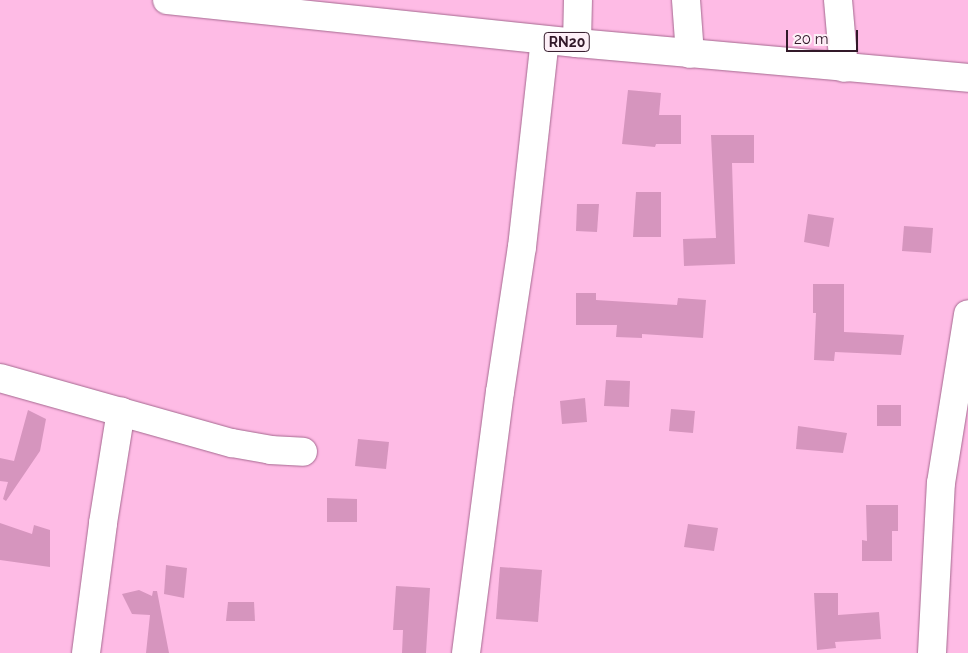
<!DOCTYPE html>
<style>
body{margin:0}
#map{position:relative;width:968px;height:653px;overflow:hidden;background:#febbe5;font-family:Raleway,sans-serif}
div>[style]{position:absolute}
.building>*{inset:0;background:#d695be}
.roads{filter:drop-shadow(0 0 1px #a5688f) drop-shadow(0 0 1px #a5688f)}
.street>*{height:28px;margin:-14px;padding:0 14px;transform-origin:14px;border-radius:14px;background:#fff}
.primary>*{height:28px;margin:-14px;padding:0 14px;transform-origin:14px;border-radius:14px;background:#fff}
span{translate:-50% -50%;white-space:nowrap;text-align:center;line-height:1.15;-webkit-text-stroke:4.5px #fdeff7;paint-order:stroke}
.shield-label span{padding:1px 4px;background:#fdeff7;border:1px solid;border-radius:4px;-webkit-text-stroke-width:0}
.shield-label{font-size:14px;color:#321929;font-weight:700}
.scale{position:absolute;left:786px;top:30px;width:72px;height:22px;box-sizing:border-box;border:2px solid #321929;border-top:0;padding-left:6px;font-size:15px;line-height:18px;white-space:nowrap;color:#321929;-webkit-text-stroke:4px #fdeff7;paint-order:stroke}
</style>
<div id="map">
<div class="building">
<div style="clip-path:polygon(628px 90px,661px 93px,659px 115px,681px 115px,681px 144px,656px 144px,655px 147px,622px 144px)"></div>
<div style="clip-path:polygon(711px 135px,754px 135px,754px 163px,732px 163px,735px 264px,684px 266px,683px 239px,716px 238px)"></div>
<div style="clip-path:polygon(636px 192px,661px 192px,661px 237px,633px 237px)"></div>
<div style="clip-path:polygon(577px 204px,599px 204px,597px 232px,576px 231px)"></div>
<div style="clip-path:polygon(808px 214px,834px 218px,829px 247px,804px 242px)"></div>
<div style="clip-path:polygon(904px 226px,933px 228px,931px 253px,902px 251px)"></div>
<div style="clip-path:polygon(813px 284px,844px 284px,844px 332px,904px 335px,901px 355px,835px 352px,834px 361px,814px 360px,816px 313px,813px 313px)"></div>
<div style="clip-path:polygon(576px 293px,596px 293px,596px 300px,677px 305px,678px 298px,706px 300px,703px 338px,642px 334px,642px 338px,616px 337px,617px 325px,576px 325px)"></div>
<div style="clip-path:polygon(606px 380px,630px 381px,629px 407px,604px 406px)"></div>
<div style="clip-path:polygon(585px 398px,587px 422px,562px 424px,560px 401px)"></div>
<div style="clip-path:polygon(877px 405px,901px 405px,901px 426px,877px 426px)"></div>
<div style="clip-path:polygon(671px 409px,695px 411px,693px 433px,669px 431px)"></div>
<div style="clip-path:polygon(28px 410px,46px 419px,40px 451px,6px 501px,3px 499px,8px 482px,0 481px,0 458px,14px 461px)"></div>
<div style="clip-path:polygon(798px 426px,847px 433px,843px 453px,796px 449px)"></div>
<div style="clip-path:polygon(358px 439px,389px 442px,386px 469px,355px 466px)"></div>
<div style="clip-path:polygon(327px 498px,357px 499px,357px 522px,327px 522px)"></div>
<div style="clip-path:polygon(866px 505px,898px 505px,898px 531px,892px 531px,892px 561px,862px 561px,862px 540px,867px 541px)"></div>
<div style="clip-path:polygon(0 523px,32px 534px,34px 525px,50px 530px,50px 567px,0 560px)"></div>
<div style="clip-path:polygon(688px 524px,718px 528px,714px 551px,684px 547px)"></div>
<div style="clip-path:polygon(166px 565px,187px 568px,184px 598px,164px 594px)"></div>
<div style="clip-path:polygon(500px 567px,542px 570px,538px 622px,496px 619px)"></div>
<div style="clip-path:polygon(396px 586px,430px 588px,426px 653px,402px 653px,403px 630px,393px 630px)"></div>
<div style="clip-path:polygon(139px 590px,152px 596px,153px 591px,157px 591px,169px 653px,146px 653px,150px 615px,132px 614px,122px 594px)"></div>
<div style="clip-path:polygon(814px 593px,838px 593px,838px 615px,879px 612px,881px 639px,835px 642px,836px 648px,817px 650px)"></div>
<div style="clip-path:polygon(228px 602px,254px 602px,255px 621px,226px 621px)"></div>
</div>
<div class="roads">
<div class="street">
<div style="left:686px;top:0;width:54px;rotate:85.8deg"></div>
<div style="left:838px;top:0;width:68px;rotate:85deg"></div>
<div style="left:577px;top:43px;width:43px;rotate:-88.7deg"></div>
<div style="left:0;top:378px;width:241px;rotate:15.7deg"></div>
<div style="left:232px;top:443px;width:39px;rotate:10deg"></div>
<div style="left:270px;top:450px;width:33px;rotate:3deg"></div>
<div style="left:86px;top:653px;width:131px;rotate:-82.5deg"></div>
<div style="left:103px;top:523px;width:113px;rotate:-80.9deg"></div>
<div style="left:466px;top:653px;width:263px;rotate:-82.6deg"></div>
<div style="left:500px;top:392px;width:147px;rotate:-81.4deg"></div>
<div style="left:522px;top:247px;width:208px;rotate:-83.7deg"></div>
<div style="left:932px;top:653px;width:170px;rotate:-87deg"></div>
<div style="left:941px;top:483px;width:171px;rotate:-80.9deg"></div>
</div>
<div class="primary">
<div style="left:167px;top:0;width:412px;rotate:6deg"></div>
<div style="left:577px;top:43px;width:393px;rotate:5.1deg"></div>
</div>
</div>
<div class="shield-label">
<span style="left:567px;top:42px">RN20</span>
</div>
<div class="scale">20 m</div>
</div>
